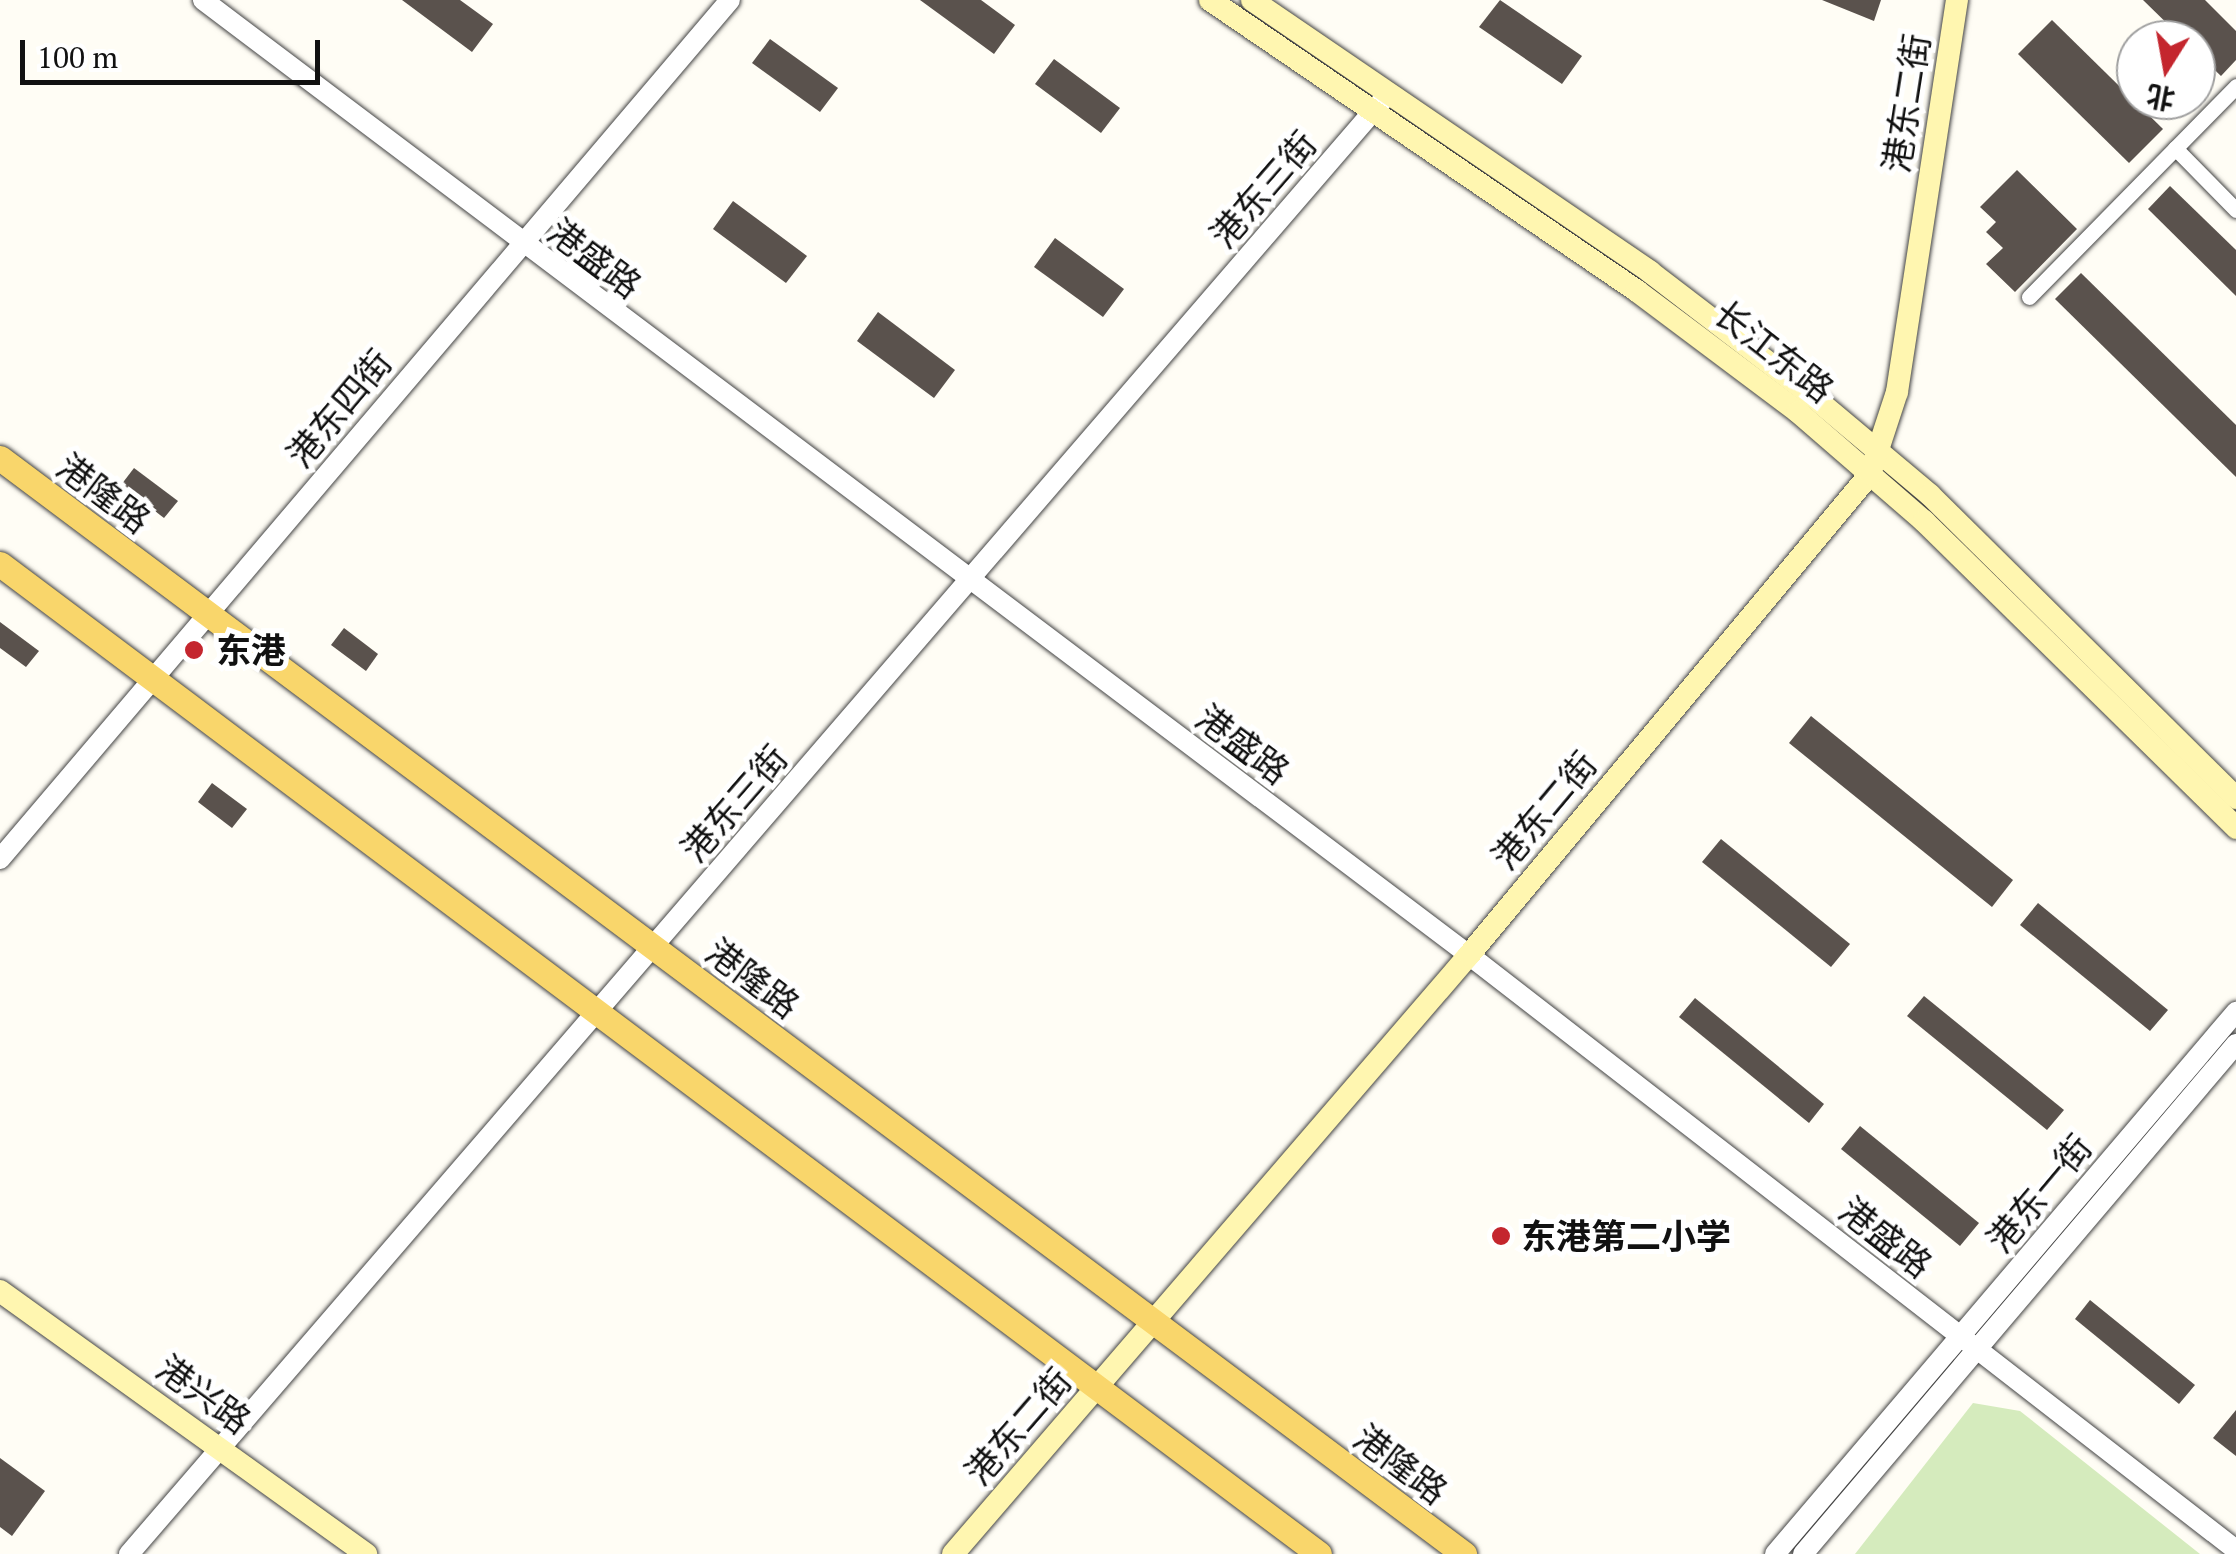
<!DOCTYPE html>
<meta charset="utf-8">
<style>
body{margin:0}
#map{position:relative;width:2236px;height:1554px;overflow:hidden;background:#fffdf5;font-family:"PT Serif","Noto Sans SC",serif}
div>[style]{position:absolute}
.green>*{inset:0;background:#d5ebbd}
.building>*{inset:0;background:#5a524d}
.roads{filter:drop-shadow(0 0 2px #444) drop-shadow(0 0 2px #444)}
.minor>*{height:15px;margin:-7.5px;padding:0 7.5px;transform-origin:7.5px;border-radius:7.5px;background:#fff}
.tertiary>*{height:20px;margin:-10px;padding:0 10px;transform-origin:10px;border-radius:10px;background:#fff}
.secondary>*{height:22px;margin:-11px;padding:0 11px;transform-origin:11px;border-radius:11px;background:#fff6b0}
.primary>*{height:25px;margin:-12.5px;padding:0 12.5px;transform-origin:12.5px;border-radius:12.5px;background:#f9d66b}
.dots>*{width:28px;height:28px;translate:-50% -50%;box-sizing:border-box;border:5px solid #fff;border-radius:50%}
span{translate:-50% -50%;white-space:nowrap;text-align:center;line-height:1.15;-webkit-text-stroke:10px #fff;paint-order:stroke}
.street-label{font-size:35px;color:#111}
.poi-label{font-size:35px;color:#111;font-weight:700}
.left{translate:0 -50%;text-align:left}
.north{position:absolute;left:2116px;top:20px;width:100px;height:100px;box-sizing:border-box;background:#fff;border:2px solid #a0a0a0;border-radius:50%;rotate:191deg;font-size:28px;font-weight:700;line-height:40px;text-align:center;color:#111}
.north::after{content:'';display:block;margin:auto;width:35px;height:45px;background:#c4262e;clip-path:polygon(50% 0,100% 100%,50% 72%,0 100%)}
.scale{position:absolute;left:20px;top:40px;width:300px;height:45px;box-sizing:border-box;border:5px solid #111;border-top:0;padding-left:12px;font-size:30px;line-height:35px;white-space:nowrap;color:#111;-webkit-text-stroke:8px #fff;paint-order:stroke}
</style>
<div id="map">
<div class="green">
<div style="clip-path:polygon(1973px 1403px,2020px 1411px,2200px 1554px,1855px 1554px)"></div>
</div>
<div class="building">
<div style="clip-path:polygon(402px 0,460px 0,493px 24px,472px 52px)"></div>
<div style="clip-path:polygon(920px 0,981px 0,1015px 25px,994px 54px)"></div>
<div style="clip-path:polygon(1500px 0,1582px 56px,1562px 84px,1479px 27px)"></div>
<div style="clip-path:polygon(1822px 0,1881px 0,1874px 21px)"></div>
<div style="clip-path:polygon(2143px 0,2205px 0,2236px 31px,2236px 60px,2221px 76px,2196px 52px,2196px 40px,2184px 40px)"></div>
<div style="clip-path:polygon(2052px 20px,2163px 129px,2129px 163px,2018px 54px)"></div>
<div style="clip-path:polygon(770px 39px,838px 88px,820px 112px,752px 63px)"></div>
<div style="clip-path:polygon(1054px 59px,1120px 108px,1101px 133px,1035px 84px)"></div>
<div style="clip-path:polygon(2017px 170px,2077px 229px,2015px 292px,1986px 264px,2003px 248px,1986px 232px,1996px 222px,1980px 207px)"></div>
<div style="clip-path:polygon(2170px 186px,2236px 250px,2236px 296px,2148px 209px)"></div>
<div style="clip-path:polygon(733px 201px,807px 256px,786px 283px,713px 229px)"></div>
<div style="clip-path:polygon(1055px 238px,1124px 289px,1103px 317px,1034px 267px)"></div>
<div style="clip-path:polygon(2081px 273px,2236px 425px,2236px 477px,2055px 299px)"></div>
<div style="clip-path:polygon(878px 312px,955px 370px,934px 398px,857px 341px)"></div>
<div style="clip-path:polygon(134px 468px,178px 501px,164px 518px,121px 485px)"></div>
<div style="clip-path:polygon(0 622px,39px 651px,26px 667px,0 648px)"></div>
<div style="clip-path:polygon(344px 628px,378px 654px,366px 671px,331px 645px)"></div>
<div style="clip-path:polygon(1811px 716px,2013px 880px,1992px 907px,1789px 743px)"></div>
<div style="clip-path:polygon(212px 783px,247px 809px,232px 828px,198px 802px)"></div>
<div style="clip-path:polygon(1721px 839px,1850px 944px,1831px 967px,1702px 862px)"></div>
<div style="clip-path:polygon(2038px 903px,2168px 1010px,2150px 1031px,2020px 925px)"></div>
<div style="clip-path:polygon(1924px 996px,2064px 1110px,2047px 1130px,1907px 1016px)"></div>
<div style="clip-path:polygon(1695px 998px,1824px 1104px,1809px 1123px,1679px 1017px)"></div>
<div style="clip-path:polygon(1860px 1126px,1979px 1223px,1960px 1246px,1841px 1149px)"></div>
<div style="clip-path:polygon(2090px 1300px,2195px 1385px,2179px 1404px,2075px 1319px)"></div>
<div style="clip-path:polygon(2236px 1410px,2236px 1456px,2213px 1438px)"></div>
<div style="clip-path:polygon(0 1458px,45px 1491px,12px 1536px,0 1527px)"></div>
</div>
<div class="roads">
<div class="minor">
<div style="left:2175px;top:148px;width:87px;rotate:45.5deg"></div>
<div style="left:2029px;top:297px;width:296px;rotate:-45.5deg"></div>
</div>
<div class="tertiary">
<div style="left:203px;top:0;width:1586px;rotate:37.03deg"></div>
<div style="left:1469px;top:955px;width:971px;rotate:37.8deg"></div>
<div style="left:0;top:859px;width:1127px;rotate:-49.64deg"></div>
<div style="left:129px;top:1554px;width:1919px;rotate:-49.23deg"></div>
<div style="left:1775px;top:1554px;width:712px;rotate:-49.62deg"></div>
<div style="left:1803px;top:1554px;width:669px;rotate:-49.67deg"></div>
</div>
<div class="secondary">
<div style="left:1210px;top:0;width:517px;rotate:34.27deg"></div>
<div style="left:1637px;top:291px;width:201px;rotate:36.9deg"></div>
<div style="left:1798px;top:412px;width:167px;rotate:40.9deg"></div>
<div style="left:1924px;top:521px;width:438px;rotate:44.5deg"></div>
<div style="left:1252px;top:0;width:482px;rotate:34.3deg"></div>
<div style="left:1650px;top:272px;width:203px;rotate:37.4deg"></div>
<div style="left:1811px;top:395px;width:155px;rotate:40deg"></div>
<div style="left:1930px;top:495px;width:431px;rotate:44.7deg"></div>
<div style="left:0;top:1291px;width:451px;rotate:35.7deg"></div>
<div style="left:953px;top:1554px;width:791px;rotate:-49.26deg"></div>
<div style="left:1469px;top:955px;width:626px;rotate:-50.18deg"></div>
<div style="left:1870px;top:474px;width:86px;rotate:-71.8deg"></div>
<div style="left:1897px;top:392px;width:397px;rotate:-81.3deg"></div>
</div>
<div class="primary">
<div style="left:0;top:458px;width:1829px;rotate:36.82deg"></div>
<div style="left:0;top:564px;width:1649px;rotate:36.89deg"></div>
</div>
</div>
<div class="dots">
<div style="left:194px;top:650px;background:#c4262e"></div>
<div style="left:1501px;top:1236px;background:#c4262e"></div>
</div>
<div class="street-label">
<span style="left:1906px;top:103px;rotate:-81deg">港东二街</span>
<span style="left:1263px;top:189px;rotate:-49deg">港东三街</span>
<span style="left:595px;top:258px;rotate:37deg">港盛路</span>
<span style="left:1774px;top:351px;rotate:38deg">长江东路</span>
<span style="left:339px;top:408px;rotate:-50deg">港东四街</span>
<span style="left:104px;top:493px;rotate:37deg">港隆路</span>
<span style="left:1243px;top:744px;rotate:37deg">港盛路</span>
<span style="left:734px;top:803px;rotate:-49deg">港东三街</span>
<span style="left:1544px;top:810px;rotate:-50deg">港东二街</span>
<span style="left:753px;top:978px;rotate:37deg">港隆路</span>
<span style="left:2039px;top:1193px;rotate:-50deg">港东一街</span>
<span style="left:1886px;top:1237px;rotate:38deg">港盛路</span>
<span style="left:204px;top:1394px;rotate:36deg">港兴路</span>
<span style="left:1018px;top:1426px;rotate:-49deg">港东二街</span>
<span style="left:1401px;top:1464px;rotate:37deg">港隆路</span>
</div>
<div class="poi-label">
<span class="left" style="left:216px;top:650px">东港</span>
<span class="left" style="left:1521px;top:1236px">东港第二小学</span>
</div>
<div class="north">北</div>
<div class="scale">100 m</div>
</div>
